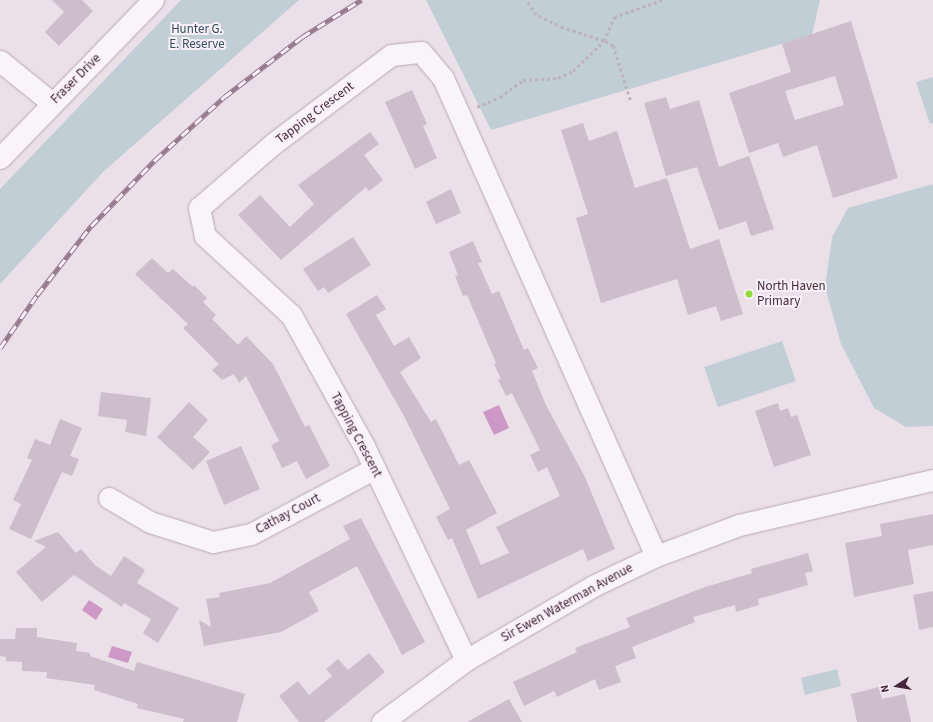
<!DOCTYPE html>
<style>
body{margin:0}
#map{position:relative;width:933px;height:722px;overflow:hidden;background:#ebe0e8;font-family:"Source Sans 3",sans-serif}
div>[style]{position:absolute}
.green>*{inset:0;background:#c1ced6}
.water>*{inset:0;background:#ce98c6}
.building>*{inset:0;background:#cebdca}
.path>*{height:2.5px;margin-top:-1.25px;transform-origin:0;background:repeating-linear-gradient(90deg,#beb2bb 0 3px,transparent 0 6px)}
.roads{filter:drop-shadow(0 0 1px #b9a8b4) drop-shadow(0 0 1px #b9a8b4)}
.street>*{height:21px;margin:-10.5px;padding:0 10.5px;transform-origin:10.5px;border-radius:10.5px;background:#f8f4f7}
.rail>*{height:4.5px;margin-top:-2.25px;transform-origin:0;background:repeating-linear-gradient(90deg,#f8f0f6 0 9px,#96788e 0 18px);box-sizing:border-box;border-block:1px solid #96788e}
.dots>*{width:11px;height:11px;translate:-50% -50%;box-sizing:border-box;border:2px solid #f8f0f6;border-radius:50%}
span{translate:-50% -50%;white-space:nowrap;text-align:center;line-height:1.15;-webkit-text-stroke:4px #f8f0f6;paint-order:stroke}
.park-label{font-size:13px;color:#334d61}
.street-label{font-size:13px;color:#44273c}
.poi-label{font-size:13px;color:#44273c}
.left{translate:0 -50%;text-align:left}
.north{position:absolute;left:877px;top:666px;width:40px;height:40px;-webkit-text-stroke:3px #f8f0f6;paint-order:stroke;rotate:258deg;font-size:11px;font-weight:700;line-height:16px;text-align:center;color:#44273c}
.north::after{content:'';display:block;margin:auto;width:14px;height:18px;background:#44273c;clip-path:polygon(50% 0,100% 100%,50% 72%,0 100%)}
</style>
<div id="map">
<div class="green">
<div style="clip-path:polygon(181px 0,299px 0,103px 172px,0 284px,0 189px)"></div>
<div style="clip-path:polygon(426px 0,820px 0,812px 35px,491px 130px)"></div>
<div style="clip-path:polygon(933px 77px,933px 123px,930px 124px,916px 82px)"></div>
<div style="clip-path:polygon(933px 184px,933px 426px,906px 427px,874px 408px,841px 344px,825px 287px,832px 237px,848px 208px)"></div>
<div style="clip-path:polygon(782px 341px,796px 381px,718px 407px,704px 367px)"></div>
<div style="clip-path:polygon(837px 669px,841px 686px,805px 695px,801px 678px)"></div>
</div>
<div class="water">
<div style="clip-path:polygon(499px 405px,509px 428px,494px 435px,483px 412px)"></div>
<div style="clip-path:polygon(89px 600px,103px 609px,96px 620px,82px 610px)"></div>
<div style="clip-path:polygon(112px 646px,132px 652px,128px 663px,108px 657px)"></div>
</div>
<div class="building">
<div style="clip-path:polygon(52px 0,82px 0,93px 11px,59px 46px,45px 32px,64px 12px)"></div>
<div style="clip-path:polygon(evenodd,851px 21px,898px 178px,833px 198px,817px 145px,783px 157px,778px 143px,749px 153px,729px 93px,791px 72px,782px 44px,851px 21px,835px 76px,844px 105px,795px 120px,785px 91px,835px 76px)"></div>
<div style="clip-path:polygon(412px 90px,427px 124px,423px 126px,437px 158px,415px 169px,385px 102px)"></div>
<div style="clip-path:polygon(666px 97px,670px 109px,699px 100px,719px 167px,749px 156px,774px 229px,751px 236px,746px 221px,719px 230px,697px 167px,666px 176px,644px 103px)"></div>
<div style="clip-path:polygon(583px 123px,589px 141px,617px 131px,635px 188px,667px 178px,690px 249px,719px 239px,743px 314px,721px 321px,716px 306px,688px 315px,677px 279px,601px 303px,576px 218px,588px 214px,561px 130px)"></div>
<div style="clip-path:polygon(370px 132px,379px 144px,364px 155px,383px 180px,369px 191px,366px 187px,281px 260px,238px 215px,260px 195px,290px 227px,314px 204px,298px 185px)"></div>
<div style="clip-path:polygon(451px 189px,461px 213px,436px 224px,426px 202px)"></div>
<div style="clip-path:polygon(353px 237px,371px 265px,328px 293px,324px 287px,318px 291px,303px 269px)"></div>
<div style="clip-path:polygon(473px 241px,482px 262px,478px 263px,492px 294px,499px 291px,524px 350px,528px 348px,538px 368px,532px 371px,546px 405px,584px 475px,615px 549px,588px 561px,583px 549px,478px 599px,452px 538px,448px 540px,436px 517px,450px 509px,404px 416px,346px 314px,377px 295px,386px 309px,376px 315px,394px 346px,409px 337px,421px 358px,400px 372px,431px 422px,436px 419px,459px 465px,469px 460px,497px 513px,466px 530px,481px 565px,509px 553px,496px 527px,560px 496px,547px 467px,538px 472px,530px 455px,540px 450px,512px 393px,506px 396px,498px 380px,501px 379px,494px 364px,496px 363px,467px 295px,463px 296px,455px 276px,458px 275px,449px 252px)"></div>
<div style="clip-path:polygon(152px 258px,168px 273px,173px 269px,193px 287px,194px 285px,207px 298px,203px 302px,216px 315px,212px 319px,238px 345px,246px 336px,273px 364px,305px 427px,309px 425px,330px 466px,306px 479px,297px 461px,282px 468px,271px 445px,279px 441px,246px 376px,239px 383px,234px 374px,222px 380px,212px 370px,219px 364px,183px 328px,188px 324px,135px 274px)"></div>
<div style="clip-path:polygon(101px 392px,151px 398px,146px 436px,125px 432px,127px 420px,98px 416px)"></div>
<div style="clip-path:polygon(189px 402px,208px 420px,193px 437px,210px 452px,193px 470px,157px 437px)"></div>
<div style="clip-path:polygon(778px 403px,780px 411px,788px 408px,791px 417px,797px 415px,811px 455px,774px 467px,755px 411px)"></div>
<div style="clip-path:polygon(60px 419px,82px 428px,70px 456px,79px 459px,72px 476px,62px 472px,31px 539px,9px 529px,21px 504px,13px 500px,32px 460px,27px 458px,35px 439px,50px 445px)"></div>
<div style="clip-path:polygon(241px 446px,260px 489px,224px 505px,206px 461px)"></div>
<div style="clip-path:polygon(933px 514px,933px 545px,908px 550px,914px 584px,854px 597px,845px 543px,882px 536px,880px 524px)"></div>
<div style="clip-path:polygon(361px 518px,425px 642px,402px 655px,357px 566px,309px 592px,319px 611px,281px 632px,204px 646px,199px 620px,211px 627px,206px 599px,220px 597px,219px 593px,270px 583px,350px 539px,343px 526px)"></div>
<div style="clip-path:polygon(58px 532px,76px 553px,81px 549px,95px 565px,111px 576px,124px 556px,145px 570px,137px 583px,179px 608px,158px 643px,143px 633px,151px 619px,124px 603px,122px 607px,74px 575px,42px 602px,16px 572px,46px 547px,34px 541px)"></div>
<div style="clip-path:polygon(808px 553px,813px 571px,805px 573px,808px 585px,758px 599px,759px 605px,736px 612px,735px 605px,693px 617px,695px 622px,632px 647px,636px 658px,615px 666px,621px 682px,599px 690px,595px 679px,557px 697px,554px 691px,524px 706px,513px 682px,577px 652px,575px 648px,630px 627px,626px 618px,702px 588px,752px 573px,751px 569px)"></div>
<div style="clip-path:polygon(933px 591px,933px 627px,919px 630px,913px 595px)"></div>
<div style="clip-path:polygon(16px 628px,37px 628px,37px 637px,77px 643px,76px 651px,90px 653px,90px 656px,134px 671px,137px 662px,245px 694px,237px 722px,183px 722px,184px 719px,137px 708px,138px 704px,94px 690px,95px 685px,46px 678px,47px 672px,22px 671px,22px 662px,6px 661px,6px 657px,0 656px,0 639px,15px 639px)"></div>
<div style="clip-path:polygon(369px 653px,385px 672px,324px 722px,299px 722px,279px 696px,298px 681px,309px 695px,332px 676px,326px 669px,338px 659px,348px 670px)"></div>
<div style="clip-path:polygon(879px 687px,882px 699px,905px 694px,911px 722px,857px 722px,851px 694px)"></div>
<div style="clip-path:polygon(509px 699px,522px 722px,467px 722px)"></div>
</div>
<div class="path">
<div style="left:630px;top:100px;width:57px;rotate:-107.5deg"></div>
<div style="left:613px;top:46px;width:10px;rotate:-151deg"></div>
<div style="left:604px;top:41px;width:26px;rotate:-67deg"></div>
<div style="left:614px;top:17px;width:51px;rotate:-19.5deg"></div>
<div style="left:477px;top:107px;width:25px;rotate:-23deg"></div>
<div style="left:500px;top:97px;width:29px;rotate:-36deg"></div>
<div style="left:523px;top:80px;width:35px;rotate:-3deg"></div>
<div style="left:558px;top:78px;width:17px;rotate:-25deg"></div>
<div style="left:573px;top:71px;width:43px;rotate:-44.1deg"></div>
<div style="left:604px;top:41px;width:43px;rotate:-162.4deg"></div>
<div style="left:563px;top:28px;width:30px;rotate:-154deg"></div>
<div style="left:536px;top:15px;width:18px;rotate:-124deg"></div>
</div>
<div class="roads">
<div class="street">
<div style="left:0;top:61px;width:67px;rotate:38.9deg"></div>
<div style="left:0;top:158px;width:220px;rotate:-45.9deg"></div>
<div style="left:109px;top:498px;width:48px;rotate:30.3deg"></div>
<div style="left:150px;top:522px;width:66px;rotate:17.6deg"></div>
<div style="left:213px;top:542px;width:39px;rotate:-12deg"></div>
<div style="left:251px;top:534px;width:140px;rotate:-28deg"></div>
<div style="left:466px;top:660px;width:237px;rotate:-115.5deg"></div>
<div style="left:364px;top:446px;width:150px;rotate:-119.1deg"></div>
<div style="left:291px;top:315px;width:117px;rotate:-137.4deg"></div>
<div style="left:205px;top:236px;width:29px;rotate:-102deg"></div>
<div style="left:199px;top:208px;width:99px;rotate:-40.9deg"></div>
<div style="left:274px;top:143px;width:146px;rotate:-36.9deg"></div>
<div style="left:391px;top:55px;width:30px;rotate:-6deg"></div>
<div style="left:421px;top:52px;width:34px;rotate:50deg"></div>
<div style="left:443px;top:78px;width:523px;rotate:65.98deg"></div>
<div style="left:382px;top:722px;width:104px;rotate:-36.4deg"></div>
<div style="left:466px;top:660px;width:147px;rotate:-30.2deg"></div>
<div style="left:593px;top:586px;width:70px;rotate:-25.5deg"></div>
<div style="left:656px;top:556px;width:89px;rotate:-20.5deg"></div>
<div style="left:739px;top:525px;width:199px;rotate:-13.1deg"></div>
</div>
</div>
<div class="rail">
<div style="left:0;top:348px;width:65px;rotate:-55.1deg"></div>
<div style="left:37px;top:295px;width:88px;rotate:-52deg"></div>
<div style="left:91px;top:226px;width:92px;rotate:-45.9deg"></div>
<div style="left:155px;top:160px;width:93px;rotate:-42.4deg"></div>
<div style="left:224px;top:97px;width:98px;rotate:-37.6deg"></div>
<div style="left:302px;top:37px;width:70px;rotate:-32.1deg"></div>
</div>
<div class="dots">
<div style="left:749px;top:294px;background:#8ddc39"></div>
</div>
<div class="park-label">
<span style="left:197px;top:37px">Hunter G.<br>E. Reserve</span>
</div>
<div class="street-label">
<span style="left:76px;top:79px;rotate:-45deg">Fraser Drive</span>
<span style="left:315px;top:113px;rotate:-37deg">Tapping Crescent</span>
<span style="left:356px;top:435px;rotate:62deg">Tapping Crescent</span>
<span style="left:288px;top:514px;rotate:-28deg">Cathay Court</span>
<span style="left:567px;top:603px;rotate:-29deg">Sir Ewen Waterman Avenue</span>
</div>
<div class="poi-label">
<span class="left" style="left:757px;top:294px">North Haven<br>Primary</span>
</div>
<div class="north">N</div>
</div>
